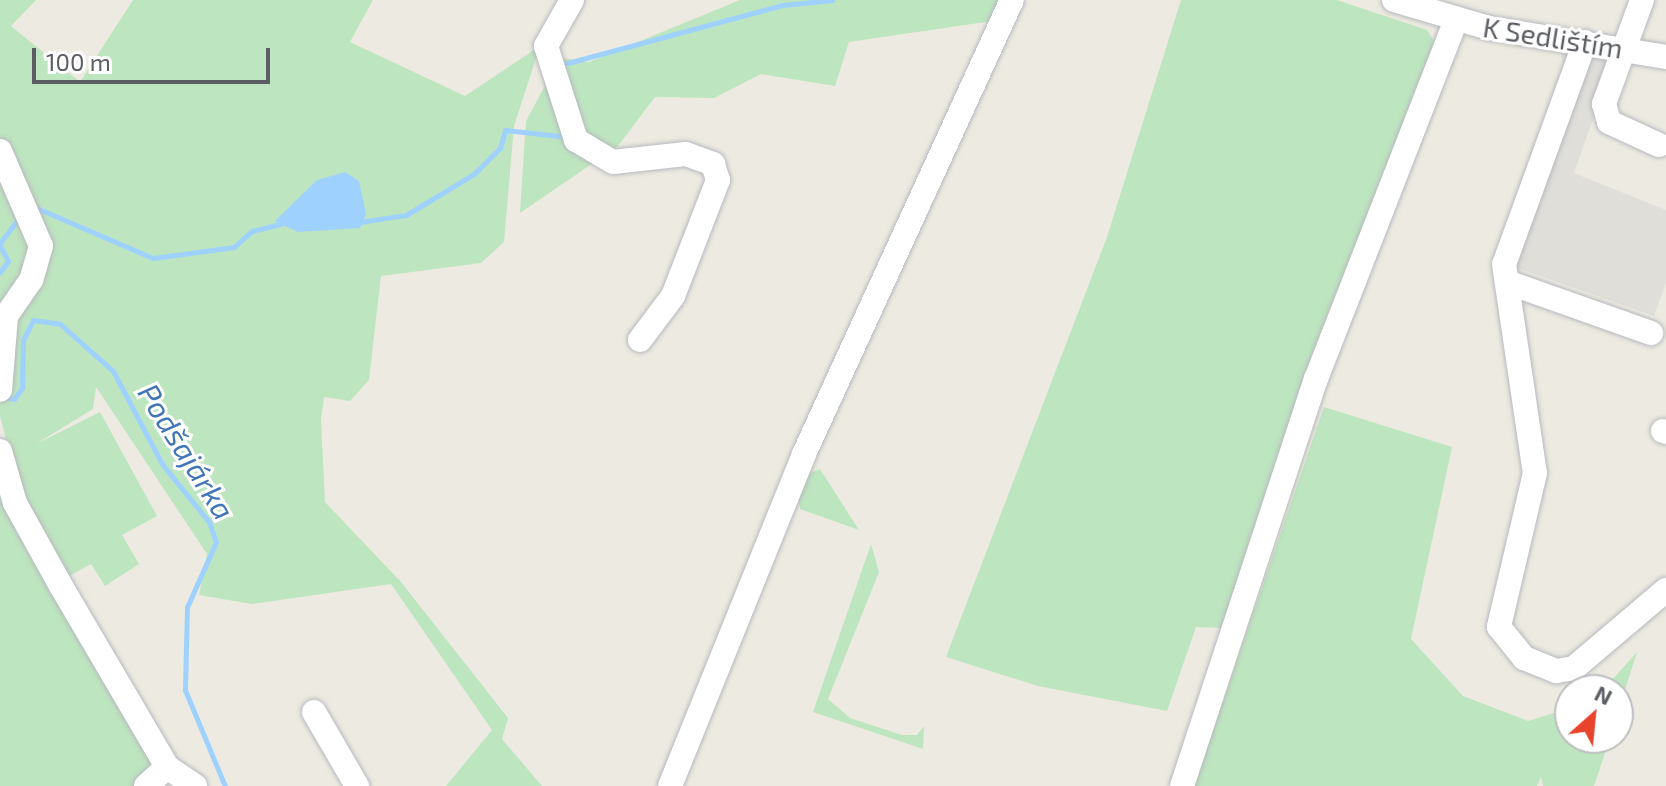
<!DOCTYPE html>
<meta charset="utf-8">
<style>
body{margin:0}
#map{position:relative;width:1666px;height:786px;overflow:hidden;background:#edebe1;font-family:"Exo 2",sans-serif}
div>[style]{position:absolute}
.industrial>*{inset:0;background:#e0ded9}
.green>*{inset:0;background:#bde5bf}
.water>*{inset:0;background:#9fd1ff}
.stream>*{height:5px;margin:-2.5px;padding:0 2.5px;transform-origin:2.5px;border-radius:2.5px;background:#9fd1ff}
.roads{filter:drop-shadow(0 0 2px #b7b9be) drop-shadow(0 0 2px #b7b9be)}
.minor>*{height:24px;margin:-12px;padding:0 12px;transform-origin:12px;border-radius:12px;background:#fff}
span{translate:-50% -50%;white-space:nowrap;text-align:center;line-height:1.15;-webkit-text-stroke:6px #fff;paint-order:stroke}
.street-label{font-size:28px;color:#5a5d62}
.water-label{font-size:30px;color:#4075b9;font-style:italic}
.north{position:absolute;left:1554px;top:674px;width:80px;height:80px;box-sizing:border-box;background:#fff;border:2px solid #bdbec0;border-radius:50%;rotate:27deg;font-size:22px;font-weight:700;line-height:32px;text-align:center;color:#5a5d62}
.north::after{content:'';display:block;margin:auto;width:28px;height:36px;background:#e8432c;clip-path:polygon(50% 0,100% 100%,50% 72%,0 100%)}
.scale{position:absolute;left:32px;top:48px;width:238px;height:36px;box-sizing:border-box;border:4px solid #5a5d62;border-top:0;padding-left:10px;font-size:24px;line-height:28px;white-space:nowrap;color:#5a5d62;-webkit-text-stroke:6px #fff;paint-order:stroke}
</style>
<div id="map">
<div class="industrial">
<div style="clip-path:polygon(1560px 50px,1614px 60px,1574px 173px,1666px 210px,1666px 283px,1654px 316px,1495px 260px,1563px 65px)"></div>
</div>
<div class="green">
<div style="clip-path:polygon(0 0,36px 0,11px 26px,80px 82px,133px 0,373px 0,350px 42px,465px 96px,540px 46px,514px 126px,504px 242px,481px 263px,381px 276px,369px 380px,350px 401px,324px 397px,321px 420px,325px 502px,401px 582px,508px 718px,502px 739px,542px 786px,446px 786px,492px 730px,391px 584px,252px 604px,199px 595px,207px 554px,96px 387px,93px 409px,36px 444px,100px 412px,157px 516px,122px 535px,139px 564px,105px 586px,91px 564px,64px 579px,24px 509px,0 416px)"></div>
<div style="clip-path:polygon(740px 0,1002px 0,992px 21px,849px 42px,835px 86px,761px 74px,714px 98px,655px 97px,618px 146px,520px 213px,526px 121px,560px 58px,589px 62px)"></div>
<div style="clip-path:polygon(1181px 0,1337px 0,1427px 30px,1435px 43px,1222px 628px,1196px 627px,1167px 711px,1038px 686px,946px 657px,1107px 237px)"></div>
<div style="clip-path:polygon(1324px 407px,1452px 447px,1411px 639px,1463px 696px,1528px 721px,1570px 708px,1570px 738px,1610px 738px,1594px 786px,1543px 786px,1541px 777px,1537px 786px,1194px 786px)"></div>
<div style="clip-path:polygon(820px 469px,859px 530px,800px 509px,797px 489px,804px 475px)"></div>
<div style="clip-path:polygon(0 496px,153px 756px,150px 775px,138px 786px,0 786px)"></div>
<div style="clip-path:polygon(871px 544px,879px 572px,828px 699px,850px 718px,902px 735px,917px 735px,924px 726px,923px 749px,813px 712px)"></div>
<div style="clip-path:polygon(1637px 652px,1618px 712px,1618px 690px,1603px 690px)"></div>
</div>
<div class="water">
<div style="clip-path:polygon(345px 172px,359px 181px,366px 214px,360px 228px,298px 232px,275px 221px,317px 180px)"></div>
</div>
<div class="stream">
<div style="left:560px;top:65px;width:230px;rotate:-15.1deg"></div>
<div style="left:782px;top:5px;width:51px;rotate:-5.6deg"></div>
<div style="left:32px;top:206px;width:132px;rotate:23.3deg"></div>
<div style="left:153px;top:258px;width:82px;rotate:-7.7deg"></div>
<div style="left:234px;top:247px;width:24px;rotate:-42deg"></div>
<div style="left:252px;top:231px;width:32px;rotate:-14deg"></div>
<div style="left:360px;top:222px;width:47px;rotate:-8.7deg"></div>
<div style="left:406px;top:215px;width:79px;rotate:-31.1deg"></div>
<div style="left:474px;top:174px;width:37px;rotate:-45deg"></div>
<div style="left:500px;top:148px;width:19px;rotate:-74deg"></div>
<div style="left:505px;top:130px;width:63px;rotate:6.3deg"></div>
<div style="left:0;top:243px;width:35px;rotate:-53deg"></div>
<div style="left:0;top:246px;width:17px;rotate:62deg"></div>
<div style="left:8px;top:261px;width:14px;rotate:126deg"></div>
<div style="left:3px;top:397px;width:11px;rotate:10deg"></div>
<div style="left:14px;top:399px;width:14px;rotate:-54deg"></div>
<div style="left:22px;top:388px;width:48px;rotate:-88.8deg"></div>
<div style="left:23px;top:340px;width:22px;rotate:-63deg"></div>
<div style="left:33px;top:320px;width:27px;rotate:8deg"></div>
<div style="left:60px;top:324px;width:71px;rotate:41.6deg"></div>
<div style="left:113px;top:371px;width:105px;rotate:62.2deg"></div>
<div style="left:162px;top:464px;width:75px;rotate:51deg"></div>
<div style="left:209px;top:522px;width:21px;rotate:71deg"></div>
<div style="left:216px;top:542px;width:71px;rotate:114deg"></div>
<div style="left:187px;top:607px;width:83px;rotate:91.4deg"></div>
<div style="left:185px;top:690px;width:104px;rotate:67.4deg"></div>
</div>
<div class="roads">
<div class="minor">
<div style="left:572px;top:0;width:53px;rotate:119.5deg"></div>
<div style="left:546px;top:46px;width:99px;rotate:72.3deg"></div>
<div style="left:576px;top:140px;width:43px;rotate:30.7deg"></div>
<div style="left:613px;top:162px;width:73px;rotate:-6.3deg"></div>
<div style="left:686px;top:154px;width:29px;rotate:20deg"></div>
<div style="left:713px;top:164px;width:17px;rotate:73deg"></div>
<div style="left:718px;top:180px;width:124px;rotate:111.2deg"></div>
<div style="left:673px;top:296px;width:55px;rotate:126.9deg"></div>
<div style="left:1394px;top:0;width:99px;rotate:16.4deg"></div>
<div style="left:1489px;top:28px;width:179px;rotate:9.3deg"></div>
<div style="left:1642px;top:0;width:111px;rotate:110.1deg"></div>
<div style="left:1604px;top:104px;width:19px;rotate:74deg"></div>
<div style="left:1609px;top:122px;width:55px;rotate:24.7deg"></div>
<div style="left:1585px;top:42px;width:236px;rotate:110deg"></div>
<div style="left:1504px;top:264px;width:211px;rotate:81.6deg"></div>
<div style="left:1535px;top:473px;width:158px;rotate:103.2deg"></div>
<div style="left:1499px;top:627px;width:40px;rotate:51deg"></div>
<div style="left:1524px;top:658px;width:35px;rotate:22deg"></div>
<div style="left:1556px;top:671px;width:18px;rotate:-9deg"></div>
<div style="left:1574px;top:668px;width:121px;rotate:-40.3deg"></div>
<div style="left:0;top:151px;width:103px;rotate:66.7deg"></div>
<div style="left:41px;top:246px;width:35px;rotate:106deg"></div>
<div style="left:31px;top:280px;width:44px;rotate:124.8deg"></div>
<div style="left:6px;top:316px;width:74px;rotate:94.6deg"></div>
<div style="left:1507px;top:282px;width:153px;rotate:19.5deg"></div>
<div style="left:1663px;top:431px;width:3px;rotate:18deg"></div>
<div style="left:0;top:451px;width:54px;rotate:73.9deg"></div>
<div style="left:15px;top:503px;width:95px;rotate:61deg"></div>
<div style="left:61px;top:586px;width:210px;rotate:59.6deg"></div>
<div style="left:167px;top:767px;width:34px;rotate:34deg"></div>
<div style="left:314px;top:712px;width:86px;rotate:59.8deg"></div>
<div style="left:146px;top:786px;width:28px;rotate:-42deg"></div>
<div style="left:670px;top:786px;width:358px;rotate:-68deg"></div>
<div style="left:804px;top:454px;width:499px;rotate:-65.4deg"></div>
<div style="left:1182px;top:786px;width:428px;rotate:-71.8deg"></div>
<div style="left:1316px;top:379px;width:385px;rotate:-68.7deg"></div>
</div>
</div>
<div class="street-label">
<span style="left:1553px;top:37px;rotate:9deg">K Sedlištím</span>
</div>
<div class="water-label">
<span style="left:187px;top:451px;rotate:58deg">Podšajárka</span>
</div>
<div class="north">N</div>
<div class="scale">100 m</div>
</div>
